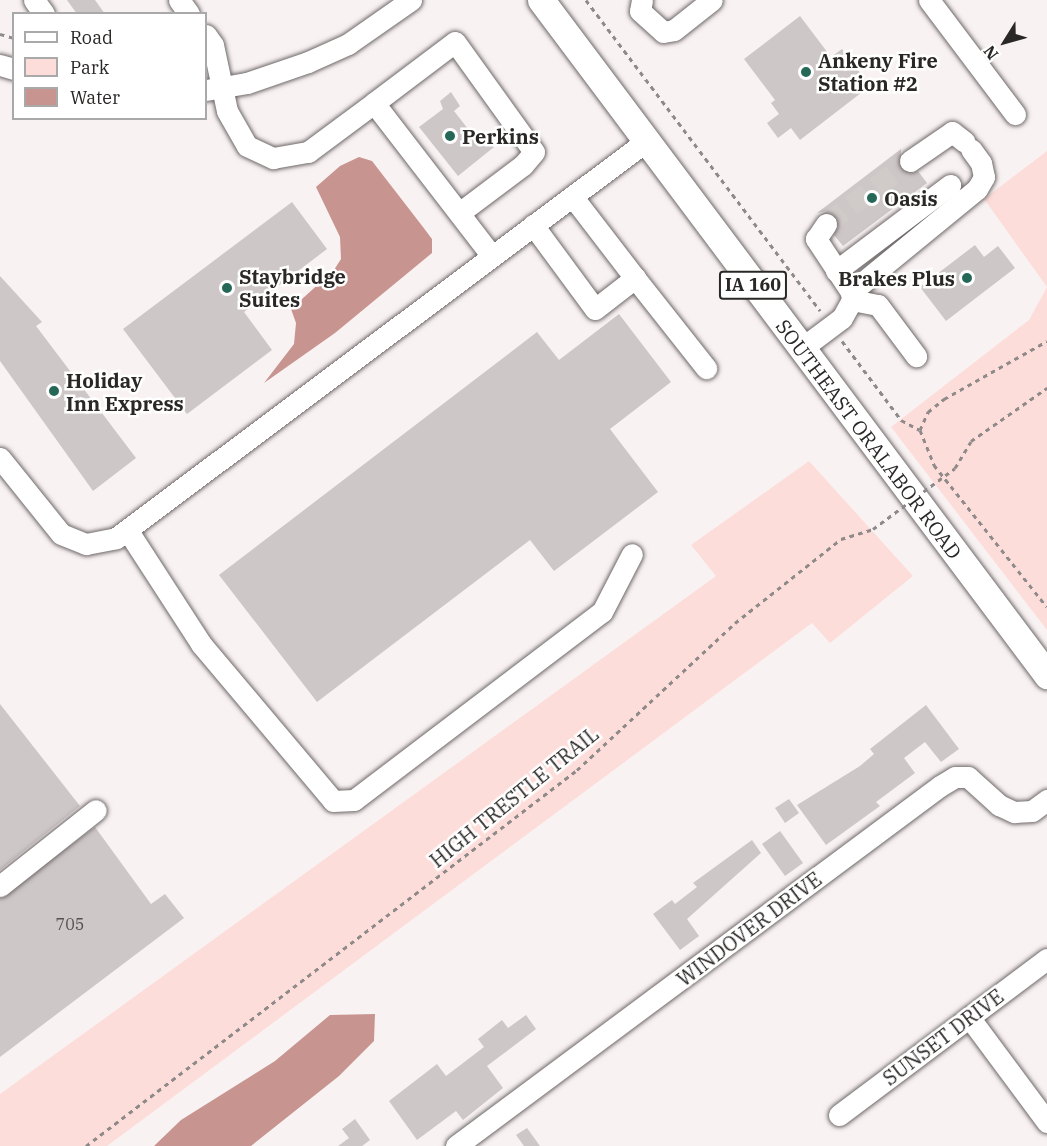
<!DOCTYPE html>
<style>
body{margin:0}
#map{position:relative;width:1047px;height:1146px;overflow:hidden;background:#f9f2f2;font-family:"IBM Plex Serif",serif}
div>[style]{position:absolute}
.green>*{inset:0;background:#fdddda}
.water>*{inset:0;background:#c89490}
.building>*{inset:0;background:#cec7c7}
.minor-tunnel>*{height:21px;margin-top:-10.5px;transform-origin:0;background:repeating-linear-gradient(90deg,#d0cac9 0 21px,transparent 0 31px)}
.path>*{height:3px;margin-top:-1.5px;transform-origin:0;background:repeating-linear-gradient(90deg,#8e8a89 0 4.5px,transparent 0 9px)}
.roads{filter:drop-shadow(0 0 2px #6e6868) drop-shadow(0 0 2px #6e6868)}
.minor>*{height:21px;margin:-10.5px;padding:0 10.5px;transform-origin:10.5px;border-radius:10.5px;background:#fff}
.major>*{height:27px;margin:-13.5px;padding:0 13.5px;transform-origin:13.5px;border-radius:13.5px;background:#fff}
.path-bridge>*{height:3px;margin-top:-1.5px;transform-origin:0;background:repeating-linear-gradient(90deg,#8e8a89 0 4.5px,transparent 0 9px)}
.dots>*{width:16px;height:16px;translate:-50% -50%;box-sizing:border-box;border:3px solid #fff;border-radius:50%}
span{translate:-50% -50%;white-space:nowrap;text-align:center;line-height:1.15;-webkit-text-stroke:5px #fff;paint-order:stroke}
.number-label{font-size:16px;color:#53504f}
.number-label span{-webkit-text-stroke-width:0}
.shield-label span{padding:2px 4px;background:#fff;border:2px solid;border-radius:4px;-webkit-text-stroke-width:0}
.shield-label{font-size:18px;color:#2a2827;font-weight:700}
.poi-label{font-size:20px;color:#2a2827;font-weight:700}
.left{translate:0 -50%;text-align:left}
.right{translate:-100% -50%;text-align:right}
.street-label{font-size:20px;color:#2a2827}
.legend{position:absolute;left:12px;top:12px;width:195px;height:108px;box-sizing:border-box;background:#fff;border:2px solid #aaa9a9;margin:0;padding:8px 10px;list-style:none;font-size:18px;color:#2a2827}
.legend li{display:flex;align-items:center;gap:12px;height:30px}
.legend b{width:30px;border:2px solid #aaa9a9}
.north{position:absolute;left:975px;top:12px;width:60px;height:60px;-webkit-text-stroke:4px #fff;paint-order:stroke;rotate:233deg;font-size:16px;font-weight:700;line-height:24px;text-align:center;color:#2a2827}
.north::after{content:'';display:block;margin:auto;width:21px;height:27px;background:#2a2827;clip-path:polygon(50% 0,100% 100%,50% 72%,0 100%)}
</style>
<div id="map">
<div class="green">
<div style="clip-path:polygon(1047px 151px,1047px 630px,891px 427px,1029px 320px,1047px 287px,984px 199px)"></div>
<div style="clip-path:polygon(809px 461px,913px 576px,830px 643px,812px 623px,107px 1146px,0 1146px,0 1094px,716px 576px,691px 545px)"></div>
</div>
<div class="water">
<div style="clip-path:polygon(359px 157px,372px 161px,423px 227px,432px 239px,432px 253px,335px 333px,264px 383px,294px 344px,296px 323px,291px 309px,334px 270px,341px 259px,340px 237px,316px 187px,340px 166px)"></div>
<div style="clip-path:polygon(375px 1014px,374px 1041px,339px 1076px,251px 1146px,154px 1146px,181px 1120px,275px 1061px,330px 1015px)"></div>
</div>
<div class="building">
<div style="clip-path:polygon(67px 0,95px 0,105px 14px,77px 14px)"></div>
<div style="clip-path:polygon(800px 16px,831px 57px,842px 49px,870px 86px,800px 140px,791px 128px,778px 138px,767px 123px,779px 114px,771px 103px,775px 100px,744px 59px)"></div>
<div style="clip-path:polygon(451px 92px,460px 106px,454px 111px,476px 139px,483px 134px,494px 147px,458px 176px,419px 127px,443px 109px,440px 101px)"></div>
<div style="clip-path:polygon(901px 149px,900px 169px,910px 174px,918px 171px,927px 183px,843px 246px,834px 235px,837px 218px,827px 211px,817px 213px)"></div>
<div style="clip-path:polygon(292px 202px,327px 249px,244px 312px,272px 350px,187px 414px,123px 329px)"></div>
<div style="clip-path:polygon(975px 245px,984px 257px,998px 246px,1015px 268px,946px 321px,920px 287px)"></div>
<div style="clip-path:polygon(0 276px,42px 322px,36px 326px,136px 458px,93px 491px,0 361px)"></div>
<div style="clip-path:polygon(619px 314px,671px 382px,610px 429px,658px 492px,554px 571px,530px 540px,317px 702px,219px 575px,537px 332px,559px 360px)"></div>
<div style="clip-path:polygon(0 704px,80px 806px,0 870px)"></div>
<div style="clip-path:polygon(926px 705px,959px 749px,941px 762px,925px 742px,904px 758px,915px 773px,876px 802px,880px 806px,826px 845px,797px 805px,860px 766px,874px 754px,870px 749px)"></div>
<div style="clip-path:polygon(789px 799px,799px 813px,785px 823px,775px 808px)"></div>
<div style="clip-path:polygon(95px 827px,151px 904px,165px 894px,184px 918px,0 1057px,0 898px)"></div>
<div style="clip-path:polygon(780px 831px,803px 863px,785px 876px,762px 844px)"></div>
<div style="clip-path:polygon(752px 840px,761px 853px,687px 919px,699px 936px,680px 950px,653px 914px,672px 900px,675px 904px,697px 887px,693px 883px)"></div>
<div style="clip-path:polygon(526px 1015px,536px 1029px,487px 1066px,503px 1088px,463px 1120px,456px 1111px,417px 1140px,389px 1101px,437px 1064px,446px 1076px,484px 1047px,478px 1039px,502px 1020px,508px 1028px)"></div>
<div style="clip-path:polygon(355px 1119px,370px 1140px,362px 1146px,338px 1146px,349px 1138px,342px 1129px)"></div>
<div style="clip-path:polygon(527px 1128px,540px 1146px,524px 1146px,516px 1135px)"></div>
</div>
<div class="minor-tunnel">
<div style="left:826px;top:224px;width:105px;rotate:-36.9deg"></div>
</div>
<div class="path">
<div style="left:586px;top:0;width:389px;rotate:53deg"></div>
<div style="left:0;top:34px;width:15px;rotate:16deg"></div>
<div style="left:842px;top:341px;width:99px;rotate:53.2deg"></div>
<div style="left:901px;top:420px;width:21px;rotate:28deg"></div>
<div style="left:920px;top:430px;width:38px;rotate:68deg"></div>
<div style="left:934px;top:465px;width:181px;rotate:51.5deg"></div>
<div style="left:920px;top:430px;width:20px;rotate:-66deg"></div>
<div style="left:928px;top:412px;width:21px;rotate:-39deg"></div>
<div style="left:944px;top:399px;width:118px;rotate:-29.4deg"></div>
<div style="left:955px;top:468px;width:31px;rotate:-59deg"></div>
<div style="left:971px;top:441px;width:93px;rotate:-34.9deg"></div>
<div style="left:86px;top:1146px;width:618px;rotate:-37.44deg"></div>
<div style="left:577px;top:770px;width:216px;rotate:-42.9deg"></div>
<div style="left:735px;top:623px;width:135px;rotate:-38.4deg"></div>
<div style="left:841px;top:539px;width:34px;rotate:-17deg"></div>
</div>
<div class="roads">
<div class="minor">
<div style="left:34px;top:0;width:17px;rotate:54deg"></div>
<div style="left:179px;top:0;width:17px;rotate:54deg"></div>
<div style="left:642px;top:0;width:11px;rotate:100deg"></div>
<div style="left:640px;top:11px;width:31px;rotate:42deg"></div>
<div style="left:663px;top:32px;width:11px;rotate:-10deg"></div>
<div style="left:674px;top:30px;width:48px;rotate:-38.3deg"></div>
<div style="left:929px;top:0;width:143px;rotate:53deg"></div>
<div style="left:206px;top:35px;width:12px;rotate:55deg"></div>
<div style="left:213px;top:45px;width:67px;rotate:78deg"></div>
<div style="left:227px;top:111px;width:40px;rotate:60.3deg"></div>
<div style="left:247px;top:146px;width:29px;rotate:25deg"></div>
<div style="left:273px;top:158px;width:36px;rotate:-10deg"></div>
<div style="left:308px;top:152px;width:82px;rotate:-36.6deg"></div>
<div style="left:374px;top:103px;width:193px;rotate:52.4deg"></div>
<div style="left:0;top:65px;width:15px;rotate:16deg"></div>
<div style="left:206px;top:90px;width:42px;rotate:-9.7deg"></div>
<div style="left:247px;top:83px;width:65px;rotate:-19deg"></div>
<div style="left:308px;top:62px;width:44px;rotate:-24.2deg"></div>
<div style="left:348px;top:44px;width:77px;rotate:-34.9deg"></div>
<div style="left:374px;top:103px;width:101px;rotate:-37deg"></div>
<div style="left:455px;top:42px;width:135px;rotate:54.3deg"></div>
<div style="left:534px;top:152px;width:17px;rotate:130deg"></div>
<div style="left:523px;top:165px;width:80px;rotate:143.1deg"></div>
<div style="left:910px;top:161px;width:51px;rotate:-34.6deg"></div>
<div style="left:952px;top:132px;width:16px;rotate:38deg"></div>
<div style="left:533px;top:225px;width:104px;rotate:53.6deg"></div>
<div style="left:595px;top:309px;width:51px;rotate:-37.8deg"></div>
<div style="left:635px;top:278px;width:103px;rotate:-127.5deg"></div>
<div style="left:836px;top:271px;width:143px;rotate:-37deg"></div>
<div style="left:635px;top:278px;width:115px;rotate:51.7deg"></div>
<div style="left:851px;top:292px;width:163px;rotate:-39.3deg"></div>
<div style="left:977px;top:189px;width:14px;rotate:-60deg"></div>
<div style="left:984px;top:177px;width:14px;rotate:-102deg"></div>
<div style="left:981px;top:163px;width:17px;rotate:-126deg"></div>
<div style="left:852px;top:300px;width:26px;rotate:11deg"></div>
<div style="left:878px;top:305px;width:64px;rotate:53.3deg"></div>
<div style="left:802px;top:348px;width:50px;rotate:-36.9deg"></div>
<div style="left:842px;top:318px;width:21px;rotate:-61deg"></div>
<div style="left:852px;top:300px;width:8px;rotate:-97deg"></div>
<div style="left:851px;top:292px;width:64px;rotate:-123.4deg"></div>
<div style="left:816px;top:239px;width:18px;rotate:-56deg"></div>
<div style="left:0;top:458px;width:97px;rotate:51.2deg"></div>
<div style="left:61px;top:534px;width:27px;rotate:22deg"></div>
<div style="left:86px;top:544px;width:31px;rotate:-11deg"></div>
<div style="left:116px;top:538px;width:661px;rotate:-36.82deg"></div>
<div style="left:128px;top:531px;width:135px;rotate:57.1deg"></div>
<div style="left:201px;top:644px;width:205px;rotate:49.9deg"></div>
<div style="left:333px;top:801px;width:21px;rotate:-3deg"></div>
<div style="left:354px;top:800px;width:311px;rotate:-37.2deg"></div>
<div style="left:602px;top:612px;width:65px;rotate:-62.7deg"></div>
<div style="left:0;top:886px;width:122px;rotate:-38.4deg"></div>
<div style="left:969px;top:1017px;width:131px;rotate:53.4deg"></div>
<div style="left:839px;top:1115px;width:260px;rotate:-36.9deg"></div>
<div style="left:456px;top:1146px;width:603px;rotate:-36.64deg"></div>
<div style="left:940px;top:786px;width:17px;rotate:-31deg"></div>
<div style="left:955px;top:777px;width:13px"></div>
<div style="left:968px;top:777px;width:42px;rotate:42.1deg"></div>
<div style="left:999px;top:805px;width:17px;rotate:25deg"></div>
<div style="left:1014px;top:812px;width:18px;rotate:-3deg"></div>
<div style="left:1032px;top:811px;width:19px;rotate:-36deg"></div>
</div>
<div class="major">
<div style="left:541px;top:0;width:844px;rotate:53.14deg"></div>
</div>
</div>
<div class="path-bridge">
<div style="left:873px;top:529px;width:102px;rotate:-36.6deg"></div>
</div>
<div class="dots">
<div style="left:806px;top:72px;background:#266858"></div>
<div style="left:450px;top:136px;background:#266858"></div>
<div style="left:872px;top:198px;background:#266858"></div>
<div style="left:967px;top:278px;background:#266858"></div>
<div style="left:227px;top:288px;background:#266858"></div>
<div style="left:54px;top:391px;background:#266858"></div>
</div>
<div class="number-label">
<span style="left:70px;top:924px">705</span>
</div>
<div class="shield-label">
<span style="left:753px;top:285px">IA 160</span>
</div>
<div class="poi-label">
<span class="left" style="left:818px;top:72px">Ankeny Fire<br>Station #2</span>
<span class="left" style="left:462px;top:136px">Perkins</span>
<span class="left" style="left:884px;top:198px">Oasis</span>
<span class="left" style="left:239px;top:288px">Staybridge<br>Suites</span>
<span class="right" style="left:955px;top:278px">Brakes Plus</span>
<span class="left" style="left:66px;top:392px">Holiday<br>Inn Express</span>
</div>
<div class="street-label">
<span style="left:869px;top:439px;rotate:53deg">SOUTHEAST ORALABOR ROAD</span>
<span style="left:514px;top:797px;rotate:-39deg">HIGH TRESTLE TRAIL</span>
<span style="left:749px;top:929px;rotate:-37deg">WINDOVER DRIVE</span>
<span style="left:943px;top:1037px;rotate:-37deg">SUNSET DRIVE</span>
</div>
<ul class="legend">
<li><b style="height:8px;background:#fff"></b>Road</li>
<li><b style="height:16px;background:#fdddda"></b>Park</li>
<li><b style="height:16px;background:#c89490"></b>Water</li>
</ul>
<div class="north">N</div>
</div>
